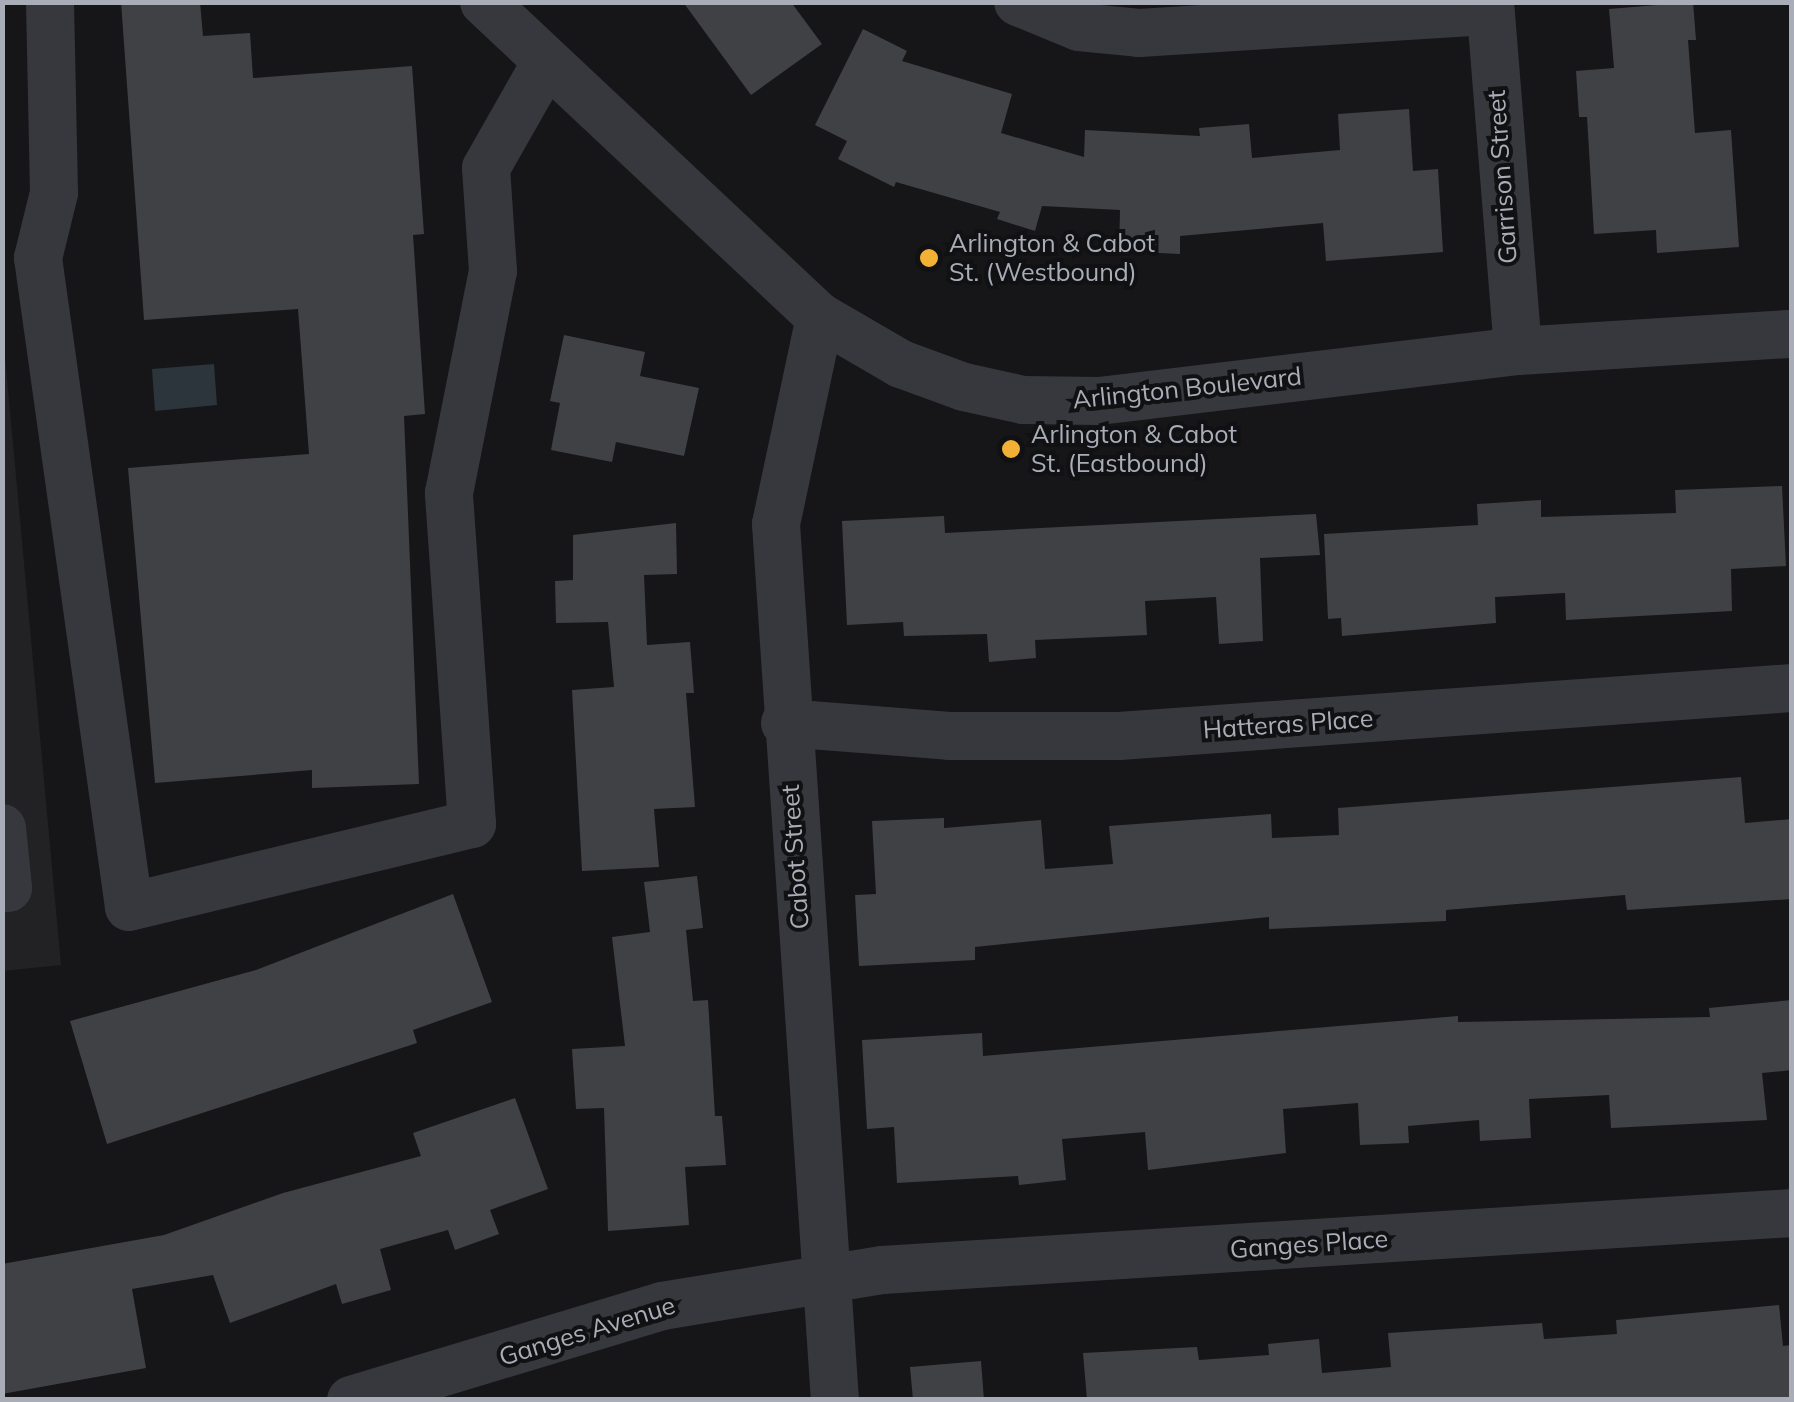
<!DOCTYPE html>
<style>
body{margin:0}
#map{position:relative;width:1794px;height:1402px;overflow:hidden;background:#161618;font-family:Mulish,sans-serif}
div>[style]{position:absolute}
.built>*{inset:0;background:#222225}
.water>*{inset:0;background:#2c353c}
.building>*{inset:0;background:#404145}
.minor>*{height:48px;margin:-24px;padding:0 24px;transform-origin:24px;border-radius:24px;background:#37383d}
.dots>*{width:28px;height:28px;translate:-50% -50%;box-sizing:border-box;border:5px solid #111113;border-radius:50%}
span{translate:-50% -50%;white-space:nowrap;text-align:center;line-height:1.15;-webkit-text-stroke:8px #111113;paint-order:stroke}
.street-label{font-size:25px;color:#a8adb8}
.poi-label{font-size:25px;color:#a8adb8}
.left{translate:0 -50%;text-align:left}
.frame{position:absolute;inset:0;border:5px solid #a8adb8;pointer-events:none}
</style>
<div id="map">
<div class="built">
<div style="clip-path:polygon(2px 324px,61px 965px,3px 971px,2px 971px)"></div>
</div>
<div class="water">
<div style="clip-path:polygon(214px 364px,217px 405px,155px 411px,152px 369px)"></div>
</div>
<div class="building">
<div style="clip-path:polygon(121px 2px,200px 2px,203px 36px,250px 33px,253px 78px,412px 66px,424px 234px,413px 235px,425px 414px,404px 416px,419px 784px,312px 788px,312px 770px,155px 783px,128px 468px,309px 454px,298px 309px,144px 320px)"></div>
<div style="clip-path:polygon(683px 2px,791px 2px,822px 44px,751px 95px)"></div>
<div style="clip-path:polygon(1693px 2px,1696px 40px,1688px 40px,1695px 133px,1731px 130px,1739px 247px,1657px 253px,1656px 230px,1594px 234px,1587px 117px,1579px 117px,1576px 71px,1614px 68px,1609px 9px)"></div>
<div style="clip-path:polygon(863px 29px,907px 51px,902px 61px,1012px 94px,1001px 133px,1084px 157px,1085px 130px,1200px 136px,1199px 128px,1249px 124px,1252px 158px,1340px 150px,1338px 114px,1409px 109px,1413px 171px,1438px 169px,1443px 252px,1326px 261px,1323px 223px,1180px 236px,1180px 254px,1119px 251px,1120px 210px,1042px 206px,1035px 231px,997px 219px,1000px 212px,896px 182px,894px 187px,838px 159px,847px 141px,815px 125px)"></div>
<div style="clip-path:polygon(564px 335px,645px 352px,640px 376px,699px 388px,684px 456px,616px 442px,612px 462px,551px 450px,560px 403px,550px 401px)"></div>
<div style="clip-path:polygon(1782px 486px,1786px 566px,1731px 569px,1732px 611px,1566px 620px,1565px 593px,1495px 597px,1496px 623px,1342px 636px,1341px 618px,1328px 619px,1324px 534px,1478px 525px,1477px 504px,1541px 500px,1541px 517px,1676px 513px,1675px 490px)"></div>
<div style="clip-path:polygon(1316px 514px,1320px 555px,1260px 558px,1263px 641px,1219px 644px,1216px 597px,1145px 601px,1147px 635px,1035px 640px,1036px 658px,989px 662px,987px 634px,904px 636px,903px 622px,847px 625px,842px 521px,944px 516px,945px 533px)"></div>
<div style="clip-path:polygon(676px 523px,677px 574px,644px 575px,647px 645px,690px 642px,694px 693px,686px 693px,695px 807px,654px 809px,659px 867px,582px 871px,572px 690px,614px 687px,608px 622px,556px 623px,555px 581px,573px 580px,573px 535px)"></div>
<div style="clip-path:polygon(1741px 777px,1745px 823px,1792px 819px,1792px 899px,1627px 910px,1625px 895px,1446px 910px,1446px 921px,1269px 929px,1269px 917px,975px 947px,975px 960px,859px 966px,855px 895px,876px 894px,872px 821px,944px 818px,944px 828px,1041px 820px,1045px 869px,1113px 864px,1109px 826px,1271px 814px,1272px 838px,1339px 835px,1338px 808px)"></div>
<div style="clip-path:polygon(697px 876px,703px 928px,686px 930px,693px 1001px,708px 1000px,715px 1116px,722px 1116px,726px 1165px,685px 1167px,689px 1225px,608px 1231px,604px 1108px,576px 1109px,572px 1049px,625px 1046px,612px 937px,650px 932px,644px 882px)"></div>
<div style="clip-path:polygon(453px 894px,492px 1002px,413px 1030px,417px 1043px,107px 1144px,70px 1021px,256px 970px)"></div>
<div style="clip-path:polygon(1792px 1000px,1792px 1070px,1762px 1073px,1767px 1120px,1611px 1128px,1609px 1095px,1529px 1099px,1531px 1138px,1480px 1141px,1479px 1120px,1408px 1126px,1409px 1143px,1360px 1145px,1358px 1103px,1283px 1109px,1286px 1153px,1148px 1170px,1145px 1132px,1062px 1139px,1066px 1180px,1019px 1185px,1018px 1176px,897px 1183px,894px 1127px,867px 1129px,862px 1040px,982px 1033px,983px 1056px,1458px 1016px,1458px 1022px,1710px 1017px,1709px 1008px)"></div>
<div style="clip-path:polygon(515px 1098px,548px 1189px,490px 1210px,499px 1234px,455px 1250px,448px 1230px,380px 1249px,391px 1290px,342px 1304px,336px 1284px,230px 1323px,213px 1275px,132px 1289px,146px 1368px,2px 1394px,2px 1264px,164px 1235px,283px 1193px,421px 1156px,413px 1133px)"></div>
<div style="clip-path:polygon(1779px 1305px,1783px 1346px,1792px 1345px,1792px 1400px,1087px 1400px,1083px 1353px,1197px 1347px,1199px 1360px,1269px 1355px,1268px 1344px,1319px 1339px,1322px 1373px,1391px 1367px,1388px 1333px,1542px 1323px,1544px 1339px,1617px 1334px,1616px 1320px)"></div>
<div style="clip-path:polygon(981px 1361px,984px 1400px,913px 1400px,910px 1367px)"></div>
</div>
<div class="minor">
<div style="left:50px;top:2px;width:191px;rotate:88.8deg"></div>
<div style="left:54px;top:193px;width:67px;rotate:103.8deg"></div>
<div style="left:38px;top:258px;width:655px;rotate:82.02deg"></div>
<div style="left:129px;top:907px;width:353px;rotate:-13.6deg"></div>
<div style="left:472px;top:824px;width:332px;rotate:-94deg"></div>
<div style="left:449px;top:493px;width:226px;rotate:-78.8deg"></div>
<div style="left:493px;top:271px;width:103px;rotate:-93.9deg"></div>
<div style="left:486px;top:168px;width:120px;rotate:-60.4deg"></div>
<div style="left:484px;top:2px;width:461px;rotate:43.2deg"></div>
<div style="left:820px;top:317px;width:94px;rotate:30.1deg"></div>
<div style="left:901px;top:364px;width:67px;rotate:20.1deg"></div>
<div style="left:964px;top:387px;width:60px;rotate:12.4deg"></div>
<div style="left:1023px;top:400px;width:76px;rotate:0.8deg"></div>
<div style="left:1099px;top:401px;width:422px;rotate:-6.8deg"></div>
<div style="left:1518px;top:351px;width:275px;rotate:-3.6deg"></div>
<div style="left:1018px;top:2px;width:66px;rotate:22.3deg"></div>
<div style="left:1079px;top:27px;width:60px;rotate:5.7deg"></div>
<div style="left:1139px;top:33px;width:352px;rotate:-3.6deg"></div>
<div style="left:1490px;top:2px;width:350px;rotate:85.4deg"></div>
<div style="left:820px;top:317px;width:212px;rotate:102deg"></div>
<div style="left:776px;top:524px;width:878px;rotate:86.15deg"></div>
<div style="left:785px;top:723px;width:165px;rotate:4.5deg"></div>
<div style="left:949px;top:736px;width:170px"></div>
<div style="left:1119px;top:736px;width:675px;rotate:-4.08deg"></div>
<div style="left:2px;top:828px;width:60px;rotate:84.3deg"></div>
<div style="left:8px;top:888px;width:6px;rotate:180deg"></div>
<div style="left:351px;top:1400px;width:325px;rotate:-16.8deg"></div>
<div style="left:662px;top:1306px;width:223px;rotate:-9.3deg"></div>
<div style="left:882px;top:1270px;width:912px;rotate:-3.58deg"></div>
</div>
<div class="dots">
<div style="left:929px;top:258px;background:#f2b134"></div>
<div style="left:1011px;top:449px;background:#f2b134"></div>
</div>
<div class="street-label">
<span style="left:1502px;top:177px;rotate:-94deg">Garrison Street</span>
<span style="left:1187px;top:388px;rotate:-6deg">Arlington Boulevard</span>
<span style="left:1288px;top:724px;rotate:-4deg">Hatteras Place</span>
<span style="left:795px;top:857px;rotate:-94deg">Cabot Street</span>
<span style="left:1309px;top:1244px;rotate:-4deg">Ganges Place</span>
<span style="left:587px;top:1331px;rotate:-17deg">Ganges Avenue</span>
</div>
<div class="poi-label">
<span class="left" style="left:949px;top:258px">Arlington &amp; Cabot<br>St. (Westbound)</span>
<span class="left" style="left:1031px;top:449px">Arlington &amp; Cabot<br>St. (Eastbound)</span>
</div>
<div class="frame"></div>
</div>
